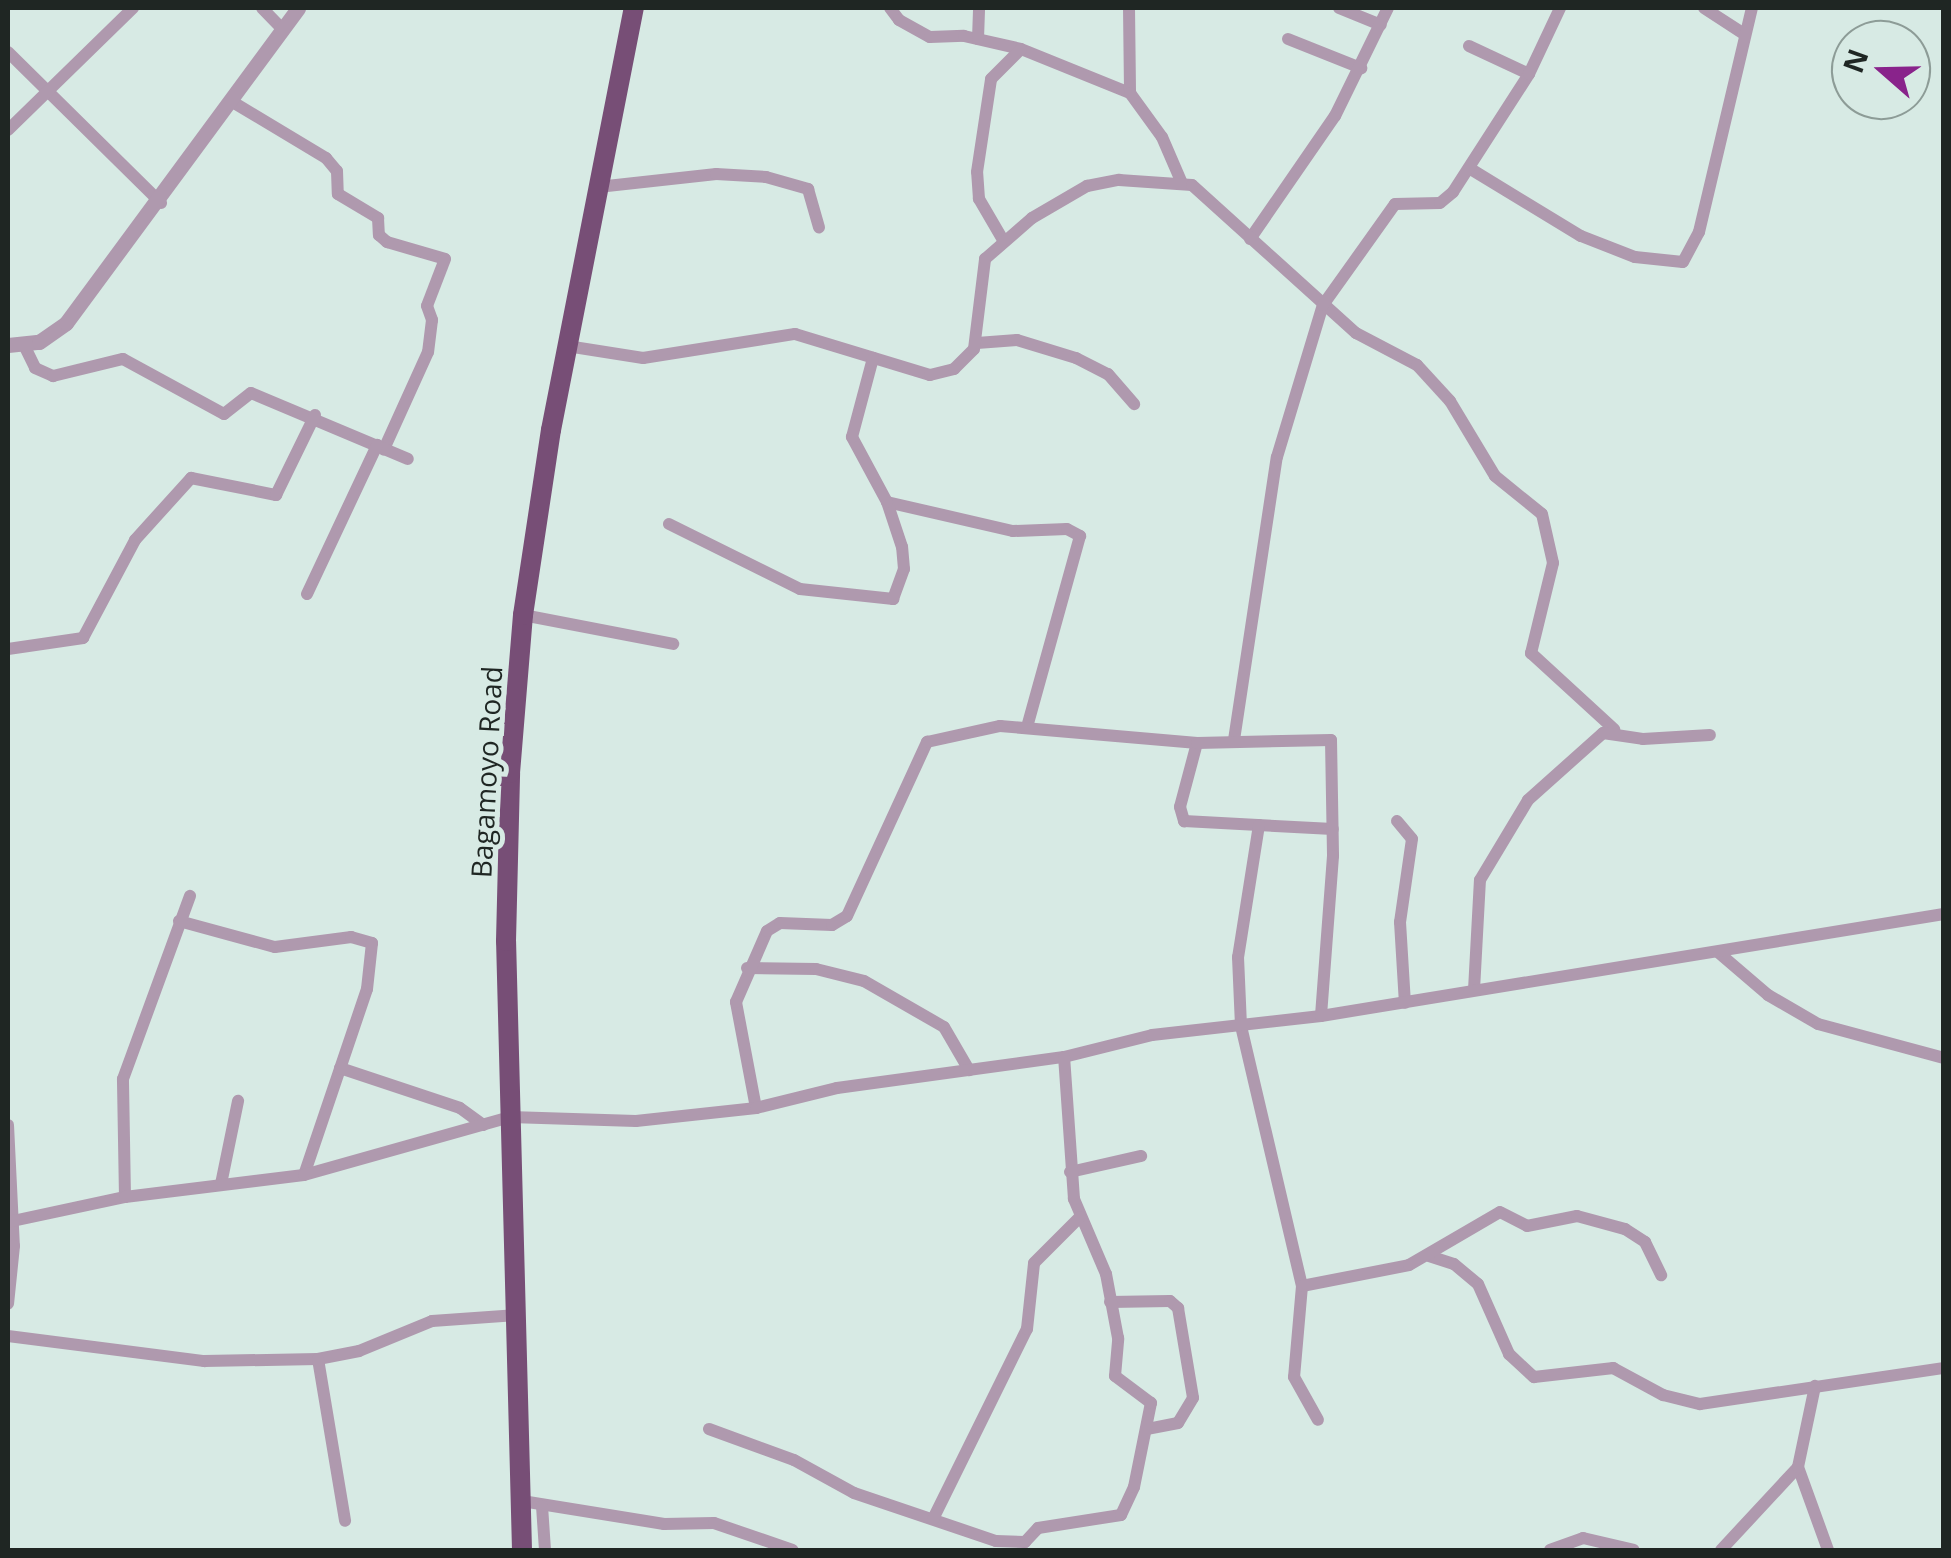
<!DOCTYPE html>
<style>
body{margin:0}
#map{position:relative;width:1951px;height:1558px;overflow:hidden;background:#d7eae4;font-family:"Open Sans",sans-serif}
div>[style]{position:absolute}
.minor>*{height:12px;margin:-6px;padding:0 6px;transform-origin:6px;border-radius:6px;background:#af99ae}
.tertiary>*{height:15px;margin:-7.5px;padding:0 7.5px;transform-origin:7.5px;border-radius:7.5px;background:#af99ae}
.trunk>*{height:20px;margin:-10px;padding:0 10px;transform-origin:10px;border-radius:10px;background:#774e76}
span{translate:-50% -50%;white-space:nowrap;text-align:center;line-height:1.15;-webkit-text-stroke:10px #d7eae4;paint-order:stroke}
.street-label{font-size:28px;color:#1f2623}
.frame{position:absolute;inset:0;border:10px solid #1f2623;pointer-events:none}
.north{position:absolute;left:1831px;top:20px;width:100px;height:100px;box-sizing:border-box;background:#d7eae4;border:2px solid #8d9c97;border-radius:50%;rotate:290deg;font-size:28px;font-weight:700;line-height:40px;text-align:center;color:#1f2623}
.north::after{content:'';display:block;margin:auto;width:35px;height:45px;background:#89238b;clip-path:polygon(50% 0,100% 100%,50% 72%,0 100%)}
</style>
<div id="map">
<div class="minor">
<div style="left:262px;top:8px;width:29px;rotate:46deg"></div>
<div style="left:890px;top:8px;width:15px;rotate:53deg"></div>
<div style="left:899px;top:20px;width:35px;rotate:29deg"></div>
<div style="left:930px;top:37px;width:34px;rotate:-2deg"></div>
<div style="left:964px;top:36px;width:58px;rotate:12.8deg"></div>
<div style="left:1021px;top:49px;width:118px;rotate:22deg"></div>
<div style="left:1129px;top:8px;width:85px;rotate:89.3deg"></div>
<div style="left:1130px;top:93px;width:54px;rotate:54deg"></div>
<div style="left:1162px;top:137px;width:48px;rotate:66.6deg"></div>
<div style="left:1339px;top:8px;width:45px;rotate:22deg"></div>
<div style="left:1704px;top:8px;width:48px;rotate:33deg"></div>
<div style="left:978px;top:39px;width:31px;rotate:-88deg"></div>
<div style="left:1288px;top:39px;width:79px;rotate:21.7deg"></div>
<div style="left:1469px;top:46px;width:66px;rotate:25deg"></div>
<div style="left:8px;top:52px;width:215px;rotate:44.6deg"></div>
<div style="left:231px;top:101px;width:111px;rotate:31deg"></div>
<div style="left:326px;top:158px;width:17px;rotate:50deg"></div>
<div style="left:337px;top:171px;width:23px;rotate:88deg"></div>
<div style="left:338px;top:194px;width:47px;rotate:31deg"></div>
<div style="left:378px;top:218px;width:17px;rotate:87deg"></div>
<div style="left:379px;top:235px;width:11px;rotate:41deg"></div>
<div style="left:387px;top:242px;width:60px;rotate:16.3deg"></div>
<div style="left:445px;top:259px;width:50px;rotate:111deg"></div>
<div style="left:427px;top:306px;width:15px;rotate:70deg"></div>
<div style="left:432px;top:320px;width:32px;rotate:97deg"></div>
<div style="left:428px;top:352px;width:107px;rotate:114.4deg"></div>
<div style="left:8px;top:130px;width:175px;rotate:-44.3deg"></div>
<div style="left:1469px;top:168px;width:131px;rotate:31.3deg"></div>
<div style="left:1581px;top:236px;width:58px;rotate:21.3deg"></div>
<div style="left:1635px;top:257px;width:48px;rotate:5.9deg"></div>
<div style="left:1683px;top:262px;width:34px;rotate:-62deg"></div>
<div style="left:1699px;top:232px;width:230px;rotate:-76.7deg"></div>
<div style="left:598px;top:187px;width:119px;rotate:-6.3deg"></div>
<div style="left:716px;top:174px;width:50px;rotate:3.4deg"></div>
<div style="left:766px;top:177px;width:44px;rotate:15.9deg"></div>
<div style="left:808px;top:189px;width:40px;rotate:74deg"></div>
<div style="left:1250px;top:239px;width:150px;rotate:-55.4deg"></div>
<div style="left:1335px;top:116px;width:120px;rotate:-63.9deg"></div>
<div style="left:1003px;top:240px;width:48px;rotate:-120.3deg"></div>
<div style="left:979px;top:199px;width:27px;rotate:-94deg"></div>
<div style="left:977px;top:172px;width:94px;rotate:-81.4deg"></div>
<div style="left:991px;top:79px;width:42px;rotate:-45deg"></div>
<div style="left:977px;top:343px;width:40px;rotate:-4.3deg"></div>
<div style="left:1017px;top:340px;width:62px;rotate:17deg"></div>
<div style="left:1076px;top:358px;width:36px;rotate:27deg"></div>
<div style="left:1108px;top:374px;width:40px;rotate:49deg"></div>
<div style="left:24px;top:345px;width:25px;rotate:64deg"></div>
<div style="left:35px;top:368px;width:20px;rotate:24deg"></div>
<div style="left:53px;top:376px;width:72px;rotate:-13.7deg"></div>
<div style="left:123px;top:359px;width:115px;rotate:28.6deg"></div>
<div style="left:224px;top:414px;width:34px;rotate:-38deg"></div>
<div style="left:251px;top:393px;width:170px;rotate:22.8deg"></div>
<div style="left:567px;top:346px;width:77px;rotate:9deg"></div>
<div style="left:643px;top:358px;width:154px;rotate:-9deg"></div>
<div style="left:795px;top:334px;width:141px;rotate:16.9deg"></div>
<div style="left:930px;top:375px;width:25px;rotate:-14deg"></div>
<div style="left:954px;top:369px;width:28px;rotate:-45deg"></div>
<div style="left:974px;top:349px;width:91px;rotate:-83deg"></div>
<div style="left:985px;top:259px;width:62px;rotate:-41.1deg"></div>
<div style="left:1032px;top:218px;width:64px;rotate:-30.2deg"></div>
<div style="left:1087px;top:186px;width:33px;rotate:-11deg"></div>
<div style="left:1119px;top:180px;width:73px;rotate:3.9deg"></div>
<div style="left:1192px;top:185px;width:221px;rotate:42.1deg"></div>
<div style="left:1356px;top:333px;width:69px;rotate:27.7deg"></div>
<div style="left:1417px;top:365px;width:49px;rotate:47.5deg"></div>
<div style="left:1450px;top:401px;width:87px;rotate:59deg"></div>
<div style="left:1495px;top:476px;width:60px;rotate:39deg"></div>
<div style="left:1542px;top:514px;width:50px;rotate:77.3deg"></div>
<div style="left:1553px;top:563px;width:93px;rotate:103.7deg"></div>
<div style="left:1531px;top:653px;width:113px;rotate:42.5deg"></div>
<div style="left:887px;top:502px;width:129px;rotate:13deg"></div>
<div style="left:1013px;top:531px;width:54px;rotate:-2.1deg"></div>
<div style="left:1067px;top:529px;width:15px;rotate:28deg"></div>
<div style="left:1080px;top:536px;width:195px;rotate:105.5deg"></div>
<div style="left:669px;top:524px;width:146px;rotate:26.4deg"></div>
<div style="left:800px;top:589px;width:94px;rotate:6.1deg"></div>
<div style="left:893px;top:599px;width:32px;rotate:-70deg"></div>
<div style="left:904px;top:569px;width:22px;rotate:-95deg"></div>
<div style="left:902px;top:547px;width:47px;rotate:-108.4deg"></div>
<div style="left:887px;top:502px;width:74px;rotate:-118.3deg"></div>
<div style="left:852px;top:437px;width:82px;rotate:-75.1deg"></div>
<div style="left:307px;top:594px;width:165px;rotate:-64.8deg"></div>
<div style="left:523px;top:615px;width:153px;rotate:10.9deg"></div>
<div style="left:8px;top:649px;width:76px;rotate:-8.3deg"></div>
<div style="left:83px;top:638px;width:111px;rotate:-62deg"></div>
<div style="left:135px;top:540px;width:84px;rotate:-47.9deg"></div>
<div style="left:191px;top:478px;width:87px;rotate:11.3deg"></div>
<div style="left:276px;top:495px;width:89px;rotate:-64deg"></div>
<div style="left:1234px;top:740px;width:286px;rotate:-81.4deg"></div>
<div style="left:1277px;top:457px;width:159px;rotate:-73.2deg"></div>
<div style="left:1323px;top:305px;width:124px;rotate:-54.5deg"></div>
<div style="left:1395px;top:204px;width:45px;rotate:-1.3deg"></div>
<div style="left:1440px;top:203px;width:17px;rotate:-40deg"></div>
<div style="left:1453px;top:192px;width:140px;rotate:-57.2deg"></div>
<div style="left:1529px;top:74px;width:73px;rotate:-64.8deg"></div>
<div style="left:1197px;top:743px;width:66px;rotate:104.9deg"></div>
<div style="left:1180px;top:807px;width:15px;rotate:74deg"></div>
<div style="left:1184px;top:821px;width:149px;rotate:3.1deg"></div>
<div style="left:1397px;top:821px;width:23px;rotate:50deg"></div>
<div style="left:1412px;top:839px;width:84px;rotate:98.2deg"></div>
<div style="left:1400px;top:922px;width:81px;rotate:86.5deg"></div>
<div style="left:1259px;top:825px;width:134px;rotate:99deg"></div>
<div style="left:1238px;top:957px;width:69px;rotate:87.5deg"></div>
<div style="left:1241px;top:1026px;width:267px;rotate:76.8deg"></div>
<div style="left:1302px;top:1286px;width:91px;rotate:95deg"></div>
<div style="left:1294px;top:1377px;width:49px;rotate:60.8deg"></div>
<div style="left:179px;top:921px;width:99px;rotate:15.2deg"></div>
<div style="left:275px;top:947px;width:77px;rotate:-7.5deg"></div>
<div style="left:351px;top:937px;width:22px;rotate:16deg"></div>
<div style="left:372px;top:943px;width:46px;rotate:96.2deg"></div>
<div style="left:367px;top:989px;width:196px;rotate:108.7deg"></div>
<div style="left:1719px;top:953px;width:65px;rotate:40.6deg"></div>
<div style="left:1768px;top:995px;width:58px;rotate:30.1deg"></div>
<div style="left:1818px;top:1024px;width:131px;rotate:15.1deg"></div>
<div style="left:747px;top:968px;width:69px;rotate:0.8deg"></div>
<div style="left:816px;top:969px;width:49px;rotate:14deg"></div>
<div style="left:864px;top:981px;width:92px;rotate:29.9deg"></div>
<div style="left:944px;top:1027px;width:50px;rotate:59.8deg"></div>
<div style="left:1474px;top:990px;width:110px;rotate:-86.9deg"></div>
<div style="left:1480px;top:880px;width:93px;rotate:-59deg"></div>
<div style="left:1528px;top:800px;width:101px;rotate:-41.8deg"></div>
<div style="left:1603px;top:733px;width:40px;rotate:8.5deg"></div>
<div style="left:1643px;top:739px;width:67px;rotate:-3.4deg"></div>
<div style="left:340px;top:1068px;width:126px;rotate:18.4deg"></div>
<div style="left:460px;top:1108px;width:29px;rotate:36deg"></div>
<div style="left:756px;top:1108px;width:108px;rotate:-100.7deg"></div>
<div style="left:736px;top:1002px;width:77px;rotate:-66.4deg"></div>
<div style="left:767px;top:931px;width:15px;rotate:-32deg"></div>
<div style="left:780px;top:923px;width:52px;rotate:2.2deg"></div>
<div style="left:832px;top:925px;width:17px;rotate:-31deg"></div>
<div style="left:847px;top:916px;width:192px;rotate:-65.3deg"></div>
<div style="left:927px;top:742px;width:75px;rotate:-12.4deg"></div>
<div style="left:1000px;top:726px;width:198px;rotate:4.9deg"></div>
<div style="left:1197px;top:743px;width:134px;rotate:-1.3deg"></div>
<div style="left:1331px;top:740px;width:116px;rotate:89deg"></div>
<div style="left:1333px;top:856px;width:160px;rotate:94.3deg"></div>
<div style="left:8px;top:1125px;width:121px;rotate:87.2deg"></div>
<div style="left:14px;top:1246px;width:58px;rotate:95.9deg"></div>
<div style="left:1070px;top:1172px;width:73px;rotate:-12.7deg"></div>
<div style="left:221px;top:1184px;width:85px;rotate:-78.4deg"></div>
<div style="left:125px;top:1197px;width:118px;rotate:-91deg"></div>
<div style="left:123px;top:1079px;width:195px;rotate:-69.9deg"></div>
<div style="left:8px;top:1222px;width:120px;rotate:-12.1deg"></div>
<div style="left:125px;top:1197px;width:180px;rotate:-7deg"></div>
<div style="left:304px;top:1175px;width:214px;rotate:-15.7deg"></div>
<div style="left:510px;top:1117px;width:126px;rotate:1.8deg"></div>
<div style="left:636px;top:1121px;width:121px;rotate:-6.2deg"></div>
<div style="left:756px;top:1108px;width:83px;rotate:-13.9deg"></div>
<div style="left:837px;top:1088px;width:229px;rotate:-7.8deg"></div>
<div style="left:1064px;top:1057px;width:91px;rotate:-14deg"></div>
<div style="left:1152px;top:1035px;width:170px;rotate:-6.4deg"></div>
<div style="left:1321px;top:1016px;width:631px;rotate:-9.3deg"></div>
<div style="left:1429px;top:1256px;width:26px;rotate:18deg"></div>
<div style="left:1454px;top:1264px;width:31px;rotate:40deg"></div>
<div style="left:1478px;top:1284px;width:77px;rotate:66.1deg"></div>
<div style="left:1509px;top:1354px;width:34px;rotate:43deg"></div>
<div style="left:1534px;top:1377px;width:80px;rotate:-6.5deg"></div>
<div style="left:1613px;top:1368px;width:57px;rotate:28.4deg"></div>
<div style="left:1663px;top:1395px;width:38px;rotate:14deg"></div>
<div style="left:1700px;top:1404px;width:247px;rotate:-8.4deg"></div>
<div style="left:1302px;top:1286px;width:109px;rotate:-11.1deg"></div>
<div style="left:1409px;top:1265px;width:105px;rotate:-30.2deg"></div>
<div style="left:1500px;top:1212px;width:30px;rotate:27deg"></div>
<div style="left:1527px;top:1226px;width:51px;rotate:-11.3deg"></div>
<div style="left:1577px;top:1216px;width:50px;rotate:15.2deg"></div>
<div style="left:1625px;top:1229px;width:24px;rotate:33deg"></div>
<div style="left:1645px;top:1242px;width:37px;rotate:64deg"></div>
<div style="left:1110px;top:1302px;width:60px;rotate:-1deg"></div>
<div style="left:1170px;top:1301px;width:11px;rotate:41deg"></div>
<div style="left:1178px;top:1308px;width:91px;rotate:80.5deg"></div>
<div style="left:1193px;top:1398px;width:29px;rotate:121deg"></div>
<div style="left:1178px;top:1423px;width:32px;rotate:169deg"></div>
<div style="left:8px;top:1336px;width:198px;rotate:7.3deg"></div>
<div style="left:204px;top:1361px;width:114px;rotate:-1deg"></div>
<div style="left:318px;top:1359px;width:42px;rotate:-11deg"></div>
<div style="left:359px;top:1351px;width:79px;rotate:-22.3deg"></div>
<div style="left:432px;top:1321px;width:86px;rotate:-4deg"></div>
<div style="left:318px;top:1359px;width:164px;rotate:80.5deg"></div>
<div style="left:709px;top:1429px;width:90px;rotate:20deg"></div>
<div style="left:794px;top:1460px;width:68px;rotate:28.8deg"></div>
<div style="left:854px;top:1493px;width:150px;rotate:18.7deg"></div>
<div style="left:996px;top:1541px;width:29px;rotate:2deg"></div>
<div style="left:1025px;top:1542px;width:19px;rotate:-47deg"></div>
<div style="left:1038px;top:1528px;width:84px;rotate:-8.9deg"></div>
<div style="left:1121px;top:1515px;width:31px;rotate:-65deg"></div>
<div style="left:1134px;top:1487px;width:86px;rotate:-78.6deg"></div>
<div style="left:1151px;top:1403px;width:45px;rotate:-143.1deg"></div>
<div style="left:1115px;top:1376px;width:38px;rotate:-85deg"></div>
<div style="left:1118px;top:1338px;width:65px;rotate:-100.6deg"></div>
<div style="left:1106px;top:1274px;width:82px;rotate:-113.1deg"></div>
<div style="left:1074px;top:1199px;width:142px;rotate:-94deg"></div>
<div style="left:1798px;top:1467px;width:88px;rotate:70.1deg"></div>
<div style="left:522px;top:1501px;width:144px;rotate:9.2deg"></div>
<div style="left:664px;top:1524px;width:50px;rotate:-1.1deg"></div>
<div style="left:714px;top:1523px;width:83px;rotate:18.9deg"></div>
<div style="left:542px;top:1506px;width:44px;rotate:86.1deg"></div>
<div style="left:933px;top:1519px;width:212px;rotate:-63.7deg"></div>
<div style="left:1027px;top:1329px;width:66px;rotate:-83.9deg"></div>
<div style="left:1034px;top:1263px;width:65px;rotate:-45deg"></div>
<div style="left:1550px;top:1550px;width:35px;rotate:-20deg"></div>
<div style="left:1583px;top:1538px;width:52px;rotate:13.2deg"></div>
<div style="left:1721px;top:1550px;width:113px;rotate:-47.1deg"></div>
<div style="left:1798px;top:1467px;width:83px;rotate:-78.1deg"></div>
</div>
<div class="tertiary">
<div style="left:8px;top:345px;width:31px;rotate:-6deg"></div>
<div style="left:39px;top:342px;width:33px;rotate:-35deg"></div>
<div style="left:66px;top:323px;width:391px;rotate:-53.6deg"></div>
</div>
<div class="trunk">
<div style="left:522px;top:1550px;width:609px;rotate:-91.5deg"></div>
<div style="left:506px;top:941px;width:168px;rotate:-88.6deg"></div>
<div style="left:510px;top:773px;width:159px;rotate:-85.3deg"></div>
<div style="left:523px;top:615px;width:187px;rotate:-81.4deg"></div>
<div style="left:551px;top:430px;width:430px;rotate:-78.9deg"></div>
</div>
<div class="street-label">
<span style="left:486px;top:772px;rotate:-87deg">Bagamoyo Road</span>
</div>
<div class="frame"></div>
<div class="north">N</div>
</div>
